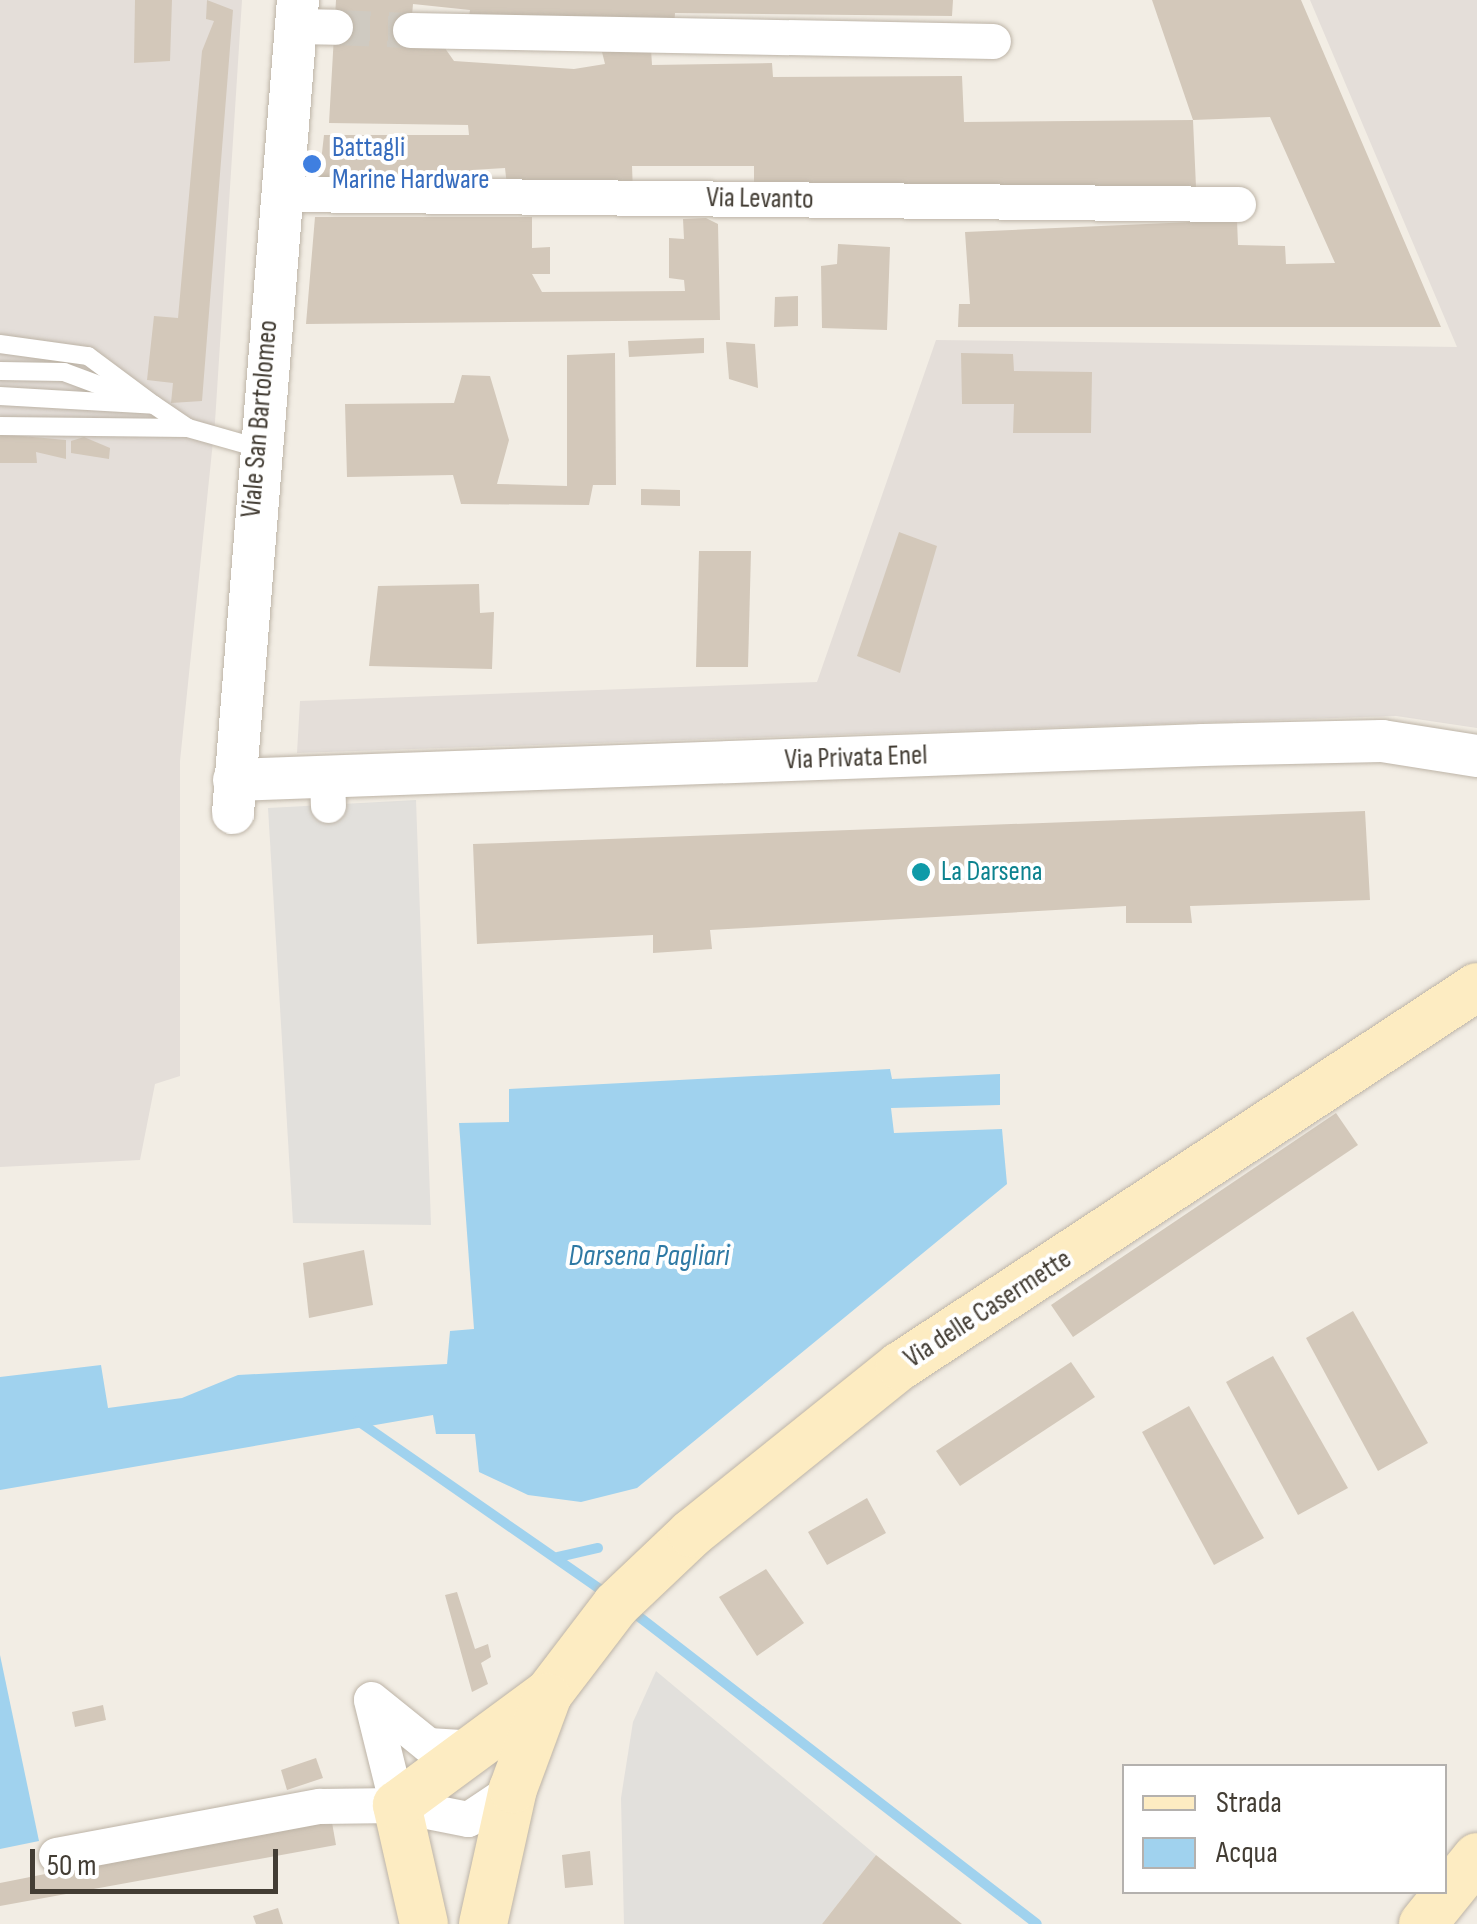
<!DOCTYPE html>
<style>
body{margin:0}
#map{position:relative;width:1477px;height:1924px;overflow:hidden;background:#f2ede4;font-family:"Sofia Sans Condensed",sans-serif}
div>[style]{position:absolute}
.industrial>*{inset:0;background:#e4ded9}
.parking>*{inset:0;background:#e2e0dc}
.water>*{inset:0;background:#a0d2ee}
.stream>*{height:10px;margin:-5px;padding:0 5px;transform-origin:5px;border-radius:5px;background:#a0d2ee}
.building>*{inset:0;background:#d3c8ba}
.minor-tunnel>*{height:35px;margin-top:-17.5px;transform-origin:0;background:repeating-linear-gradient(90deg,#cfcac1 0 35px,transparent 0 53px)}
.roads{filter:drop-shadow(0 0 2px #bdb4a7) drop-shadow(0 0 2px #bdb4a7)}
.service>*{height:18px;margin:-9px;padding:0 9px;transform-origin:9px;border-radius:9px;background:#fff}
.minor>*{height:35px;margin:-17.5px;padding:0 17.5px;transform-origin:17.5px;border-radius:17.5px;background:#fff}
.tertiary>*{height:42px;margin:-21px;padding:0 21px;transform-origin:21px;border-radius:21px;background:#fff}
.secondary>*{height:48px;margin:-24px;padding:0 24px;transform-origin:24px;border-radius:24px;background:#fdecc2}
.dots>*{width:28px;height:28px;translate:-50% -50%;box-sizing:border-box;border:5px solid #fff;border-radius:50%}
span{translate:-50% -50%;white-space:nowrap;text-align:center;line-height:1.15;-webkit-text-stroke:8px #fff;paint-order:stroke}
.shop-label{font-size:28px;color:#366cbe}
.left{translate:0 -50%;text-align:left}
.street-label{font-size:28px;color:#433d34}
.culture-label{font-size:28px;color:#0d838f}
.water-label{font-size:30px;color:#2e79a4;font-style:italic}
.legend{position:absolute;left:1122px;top:1764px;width:325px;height:130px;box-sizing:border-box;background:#fff;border:2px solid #b4b1ae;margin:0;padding:12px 18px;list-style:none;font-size:30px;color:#433d34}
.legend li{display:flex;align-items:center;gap:20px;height:50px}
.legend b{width:50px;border:2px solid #b4b1ae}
.scale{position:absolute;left:30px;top:1849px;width:248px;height:45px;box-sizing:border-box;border:5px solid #433d34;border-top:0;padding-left:12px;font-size:30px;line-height:35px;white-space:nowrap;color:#433d34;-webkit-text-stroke:8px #fff;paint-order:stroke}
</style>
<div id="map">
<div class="industrial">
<div style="clip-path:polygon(0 0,242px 0,215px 422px,180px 761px,180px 1076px,155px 1084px,140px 1160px,0 1167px)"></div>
<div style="clip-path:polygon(1310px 0,1477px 0,1477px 728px,1396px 716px,297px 753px,300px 701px,817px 682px,936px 340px,1457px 347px)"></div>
</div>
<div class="parking">
<div style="clip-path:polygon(416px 800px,431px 1225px,293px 1223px,268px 808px)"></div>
<div style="clip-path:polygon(656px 1671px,876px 1855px,822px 1924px,624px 1924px,621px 1798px,633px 1722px)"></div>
</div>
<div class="water">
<div style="clip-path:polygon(890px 1069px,892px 1079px,1000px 1074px,1000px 1105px,891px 1108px,894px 1133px,1002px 1129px,1007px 1184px,637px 1488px,581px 1502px,528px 1495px,479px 1472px,475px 1434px,436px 1434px,433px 1415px,0 1490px,0 1377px,101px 1365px,108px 1408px,182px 1398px,238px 1375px,447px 1364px,450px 1331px,474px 1329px,459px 1123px,509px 1122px,509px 1089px)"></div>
<div style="clip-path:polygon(0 1655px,39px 1841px,0 1849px)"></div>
</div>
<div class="stream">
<div style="left:358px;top:1421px;width:303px;rotate:34.8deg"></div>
<div style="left:558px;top:1557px;width:41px;rotate:-12.7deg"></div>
<div style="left:629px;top:1609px;width:515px;rotate:37.67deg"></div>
</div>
<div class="building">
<div style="clip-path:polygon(135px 0,172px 0,170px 61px,134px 63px)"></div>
<div style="clip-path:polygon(207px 0,233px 10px,202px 401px,171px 403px,173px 383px,147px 380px,154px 316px,178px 318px,202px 51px,214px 21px,206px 19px)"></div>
<div style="clip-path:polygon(336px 0,953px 0,952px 16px,675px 13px,674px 29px,468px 24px,470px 10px,413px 4px,410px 39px,442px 44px,454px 61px,574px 69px,605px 64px,602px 52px,651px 49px,652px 65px,772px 63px,773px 77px,962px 76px,964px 122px,1193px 120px,1196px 187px,754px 192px,754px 166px,632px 166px,633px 192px,508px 195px,505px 168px,472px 170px,472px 188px,318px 188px,324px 135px,469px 135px,468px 125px,329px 123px)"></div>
<div style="clip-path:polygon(1152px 0,1301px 0,1441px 327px,958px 327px,959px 304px,970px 304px,965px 232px,1237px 220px,1238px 245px,1285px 246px,1286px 264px,1335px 263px,1270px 117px,1193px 120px)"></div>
<div style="clip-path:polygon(315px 217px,532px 217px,532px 248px,550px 247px,550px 274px,532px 274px,542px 292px,685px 291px,684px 280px,669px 278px,669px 238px,684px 239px,683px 219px,706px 218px,718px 224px,720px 320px,306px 324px)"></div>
<div style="clip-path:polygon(838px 244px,890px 247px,887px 330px,822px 328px,821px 266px,837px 264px)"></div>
<div style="clip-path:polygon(798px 296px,798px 326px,774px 327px,775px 297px)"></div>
<div style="clip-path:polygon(704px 338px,704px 353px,629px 357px,628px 341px)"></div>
<div style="clip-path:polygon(726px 342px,755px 344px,758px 388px,729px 379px)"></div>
<div style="clip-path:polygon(615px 353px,616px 485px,593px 485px,589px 505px,461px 504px,453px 475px,347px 477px,345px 404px,454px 403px,462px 375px,490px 376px,509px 440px,497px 484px,567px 486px,567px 355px)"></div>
<div style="clip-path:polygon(961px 353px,1013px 354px,1014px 371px,1092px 372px,1091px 433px,1013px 433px,1014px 404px,962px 404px)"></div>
<div style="clip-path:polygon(0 434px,66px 440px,66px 459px,36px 452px,37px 463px,0 463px)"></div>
<div style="clip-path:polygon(84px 437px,110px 448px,109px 459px,71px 453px,71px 441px)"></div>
<div style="clip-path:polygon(641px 489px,680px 490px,680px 506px,641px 505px)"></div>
<div style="clip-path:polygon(899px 532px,937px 546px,900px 673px,857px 656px)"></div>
<div style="clip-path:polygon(699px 551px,751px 551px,748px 667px,696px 667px)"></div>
<div style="clip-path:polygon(479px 584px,480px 613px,494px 612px,492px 669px,369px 666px,378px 586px)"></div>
<div style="clip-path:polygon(1365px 811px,1370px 900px,1190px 906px,1192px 923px,1126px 923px,1126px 906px,710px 930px,712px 949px,653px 953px,653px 935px,477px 944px,473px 844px)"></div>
<div style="clip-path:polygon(1336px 1113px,1358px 1145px,1073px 1337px,1051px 1305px)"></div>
<div style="clip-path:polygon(364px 1250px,373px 1305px,309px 1318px,303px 1263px)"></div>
<div style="clip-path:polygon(1353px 1311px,1428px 1443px,1378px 1471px,1306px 1338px)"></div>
<div style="clip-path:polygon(1273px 1356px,1348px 1488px,1298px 1515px,1226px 1382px)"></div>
<div style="clip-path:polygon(1071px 1362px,1095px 1397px,960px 1486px,936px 1451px)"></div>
<div style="clip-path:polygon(1189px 1406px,1264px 1538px,1214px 1565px,1142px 1432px)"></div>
<div style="clip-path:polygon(867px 1498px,886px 1533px,827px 1565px,808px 1532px)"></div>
<div style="clip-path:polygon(766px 1569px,804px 1623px,757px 1656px,719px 1597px)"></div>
<div style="clip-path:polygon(457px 1592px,475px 1649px,488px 1644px,491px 1657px,481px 1663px,488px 1684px,472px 1692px,445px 1595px)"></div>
<div style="clip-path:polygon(103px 1705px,106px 1720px,75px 1727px,72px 1712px)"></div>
<div style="clip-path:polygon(316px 1758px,323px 1778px,287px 1790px,281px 1770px)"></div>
<div style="clip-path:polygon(331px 1817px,336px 1845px,0 1906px,0 1883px)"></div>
<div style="clip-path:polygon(590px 1851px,593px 1885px,565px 1888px,562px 1855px)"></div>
<div style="clip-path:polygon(876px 1855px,962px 1924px,822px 1924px)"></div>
<div style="clip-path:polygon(278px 1908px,283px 1924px,256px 1924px,253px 1916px)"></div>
</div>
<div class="minor-tunnel">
<div style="left:335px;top:27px;width:75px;rotate:2.3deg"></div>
</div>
<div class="roads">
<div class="service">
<div style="left:0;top:344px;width:89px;rotate:7.8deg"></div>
<div style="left:88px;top:356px;width:82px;rotate:36.6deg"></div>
<div style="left:0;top:371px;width:64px;rotate:0.9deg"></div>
<div style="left:64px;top:372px;width:66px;rotate:20.4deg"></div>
<div style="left:0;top:396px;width:154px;rotate:3.3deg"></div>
<div style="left:154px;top:405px;width:41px;rotate:34.1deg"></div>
<div style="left:188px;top:428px;width:70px;rotate:15.8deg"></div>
<div style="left:0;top:426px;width:188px;rotate:0.6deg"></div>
</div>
<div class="minor">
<div style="left:296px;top:26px;width:39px;rotate:1deg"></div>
<div style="left:410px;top:30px;width:583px;rotate:1.08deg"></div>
<div style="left:282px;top:194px;width:956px;rotate:0.6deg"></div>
<div style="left:327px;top:778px;width:27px;rotate:88deg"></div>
<div style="left:371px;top:1699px;width:73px;rotate:38.9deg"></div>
<div style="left:428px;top:1745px;width:49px;rotate:3.5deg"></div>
<div style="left:371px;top:1700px;width:108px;rotate:76.1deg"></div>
<div style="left:56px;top:1855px;width:268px;rotate:-10.6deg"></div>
<div style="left:319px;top:1806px;width:78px;rotate:-0.7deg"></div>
<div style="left:397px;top:1805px;width:72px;rotate:11.2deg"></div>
<div style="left:468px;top:1819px;width:54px;rotate:-33.7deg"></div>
</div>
<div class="tertiary">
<div style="left:234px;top:780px;width:970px;rotate:-2.07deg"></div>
<div style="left:1203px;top:745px;width:179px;rotate:-1.3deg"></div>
<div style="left:1382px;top:741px;width:96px;rotate:9deg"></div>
<div style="left:233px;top:813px;width:816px;rotate:-85.43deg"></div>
</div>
<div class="secondary">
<div style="left:424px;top:1924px;width:122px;rotate:-102.8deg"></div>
<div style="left:397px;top:1805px;width:189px;rotate:-36.4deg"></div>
<div style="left:549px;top:1693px;width:111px;rotate:-52.7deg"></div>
<div style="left:616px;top:1605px;width:105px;rotate:-43.5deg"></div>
<div style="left:692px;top:1533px;width:267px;rotate:-38.8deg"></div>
<div style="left:900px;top:1366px;width:690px;rotate:-33.3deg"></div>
<div style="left:483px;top:1924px;width:138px;rotate:-77.5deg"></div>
<div style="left:513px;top:1789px;width:98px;rotate:-69.7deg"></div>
<div style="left:1423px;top:1924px;width:86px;rotate:-51.1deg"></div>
</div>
</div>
<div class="dots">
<div style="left:312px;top:164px;background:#3f7fe0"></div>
<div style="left:921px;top:872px;background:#0f9aa8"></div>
</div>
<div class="shop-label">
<span class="left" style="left:332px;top:164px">Battagli<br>Marine Hardware</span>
</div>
<div class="street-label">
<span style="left:760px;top:199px;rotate:1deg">Via Levanto</span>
<span style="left:260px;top:419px;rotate:-85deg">Viale San Bartolomeo</span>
<span style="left:856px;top:758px;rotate:-2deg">Via Privata Enel</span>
<span style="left:988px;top:1309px;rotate:-33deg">Via delle Casermette</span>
</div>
<div class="culture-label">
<span class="left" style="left:941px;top:872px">La Darsena</span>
</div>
<div class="water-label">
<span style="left:649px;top:1256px">Darsena Pagliari</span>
</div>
<ul class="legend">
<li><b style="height:12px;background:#fdecc2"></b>Strada</li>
<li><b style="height:28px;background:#a0d2ee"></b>Acqua</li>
</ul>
<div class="scale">50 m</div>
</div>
